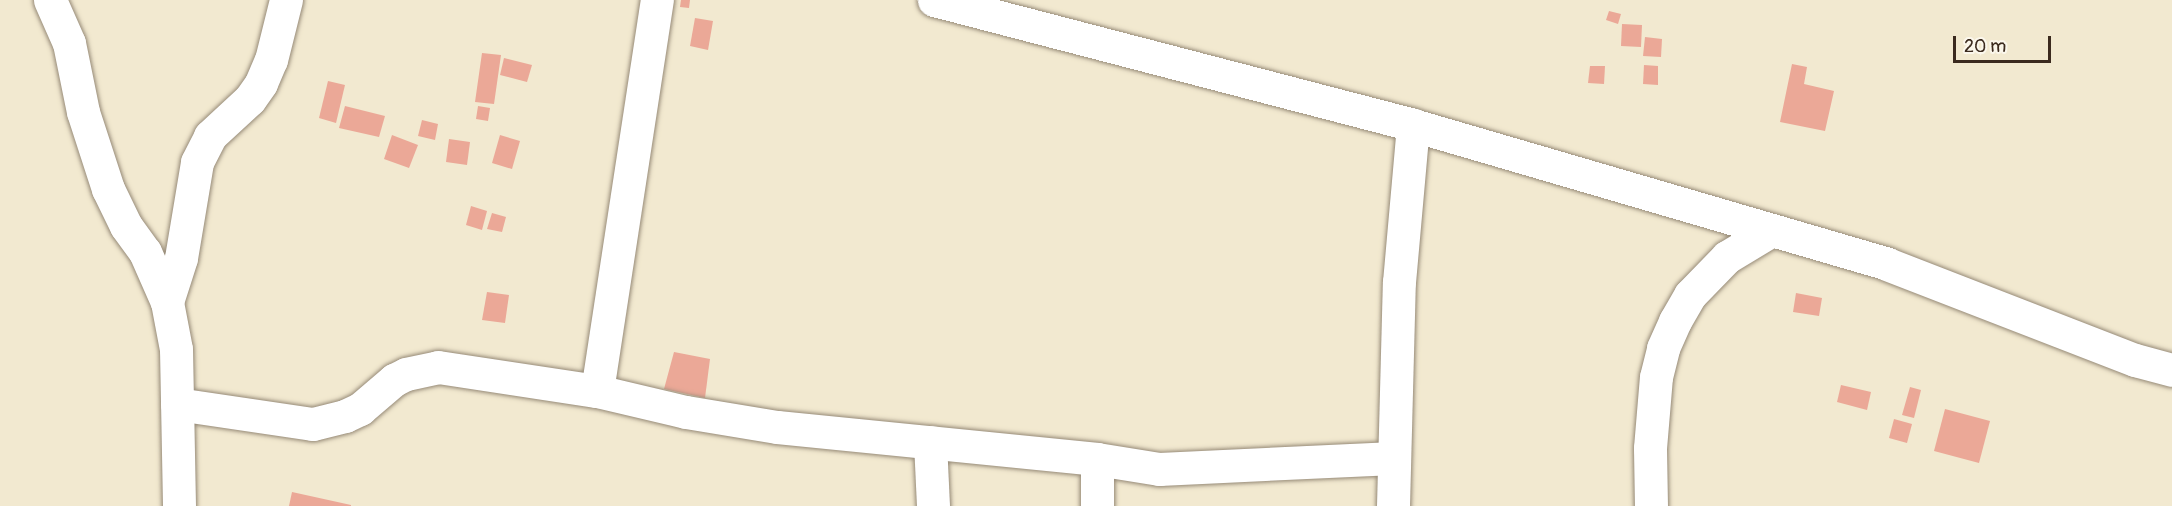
<!DOCTYPE html>
<style>
body{margin:0}
#map{position:relative;width:2172px;height:506px;overflow:hidden;background:#f2e9d0;font-family:Pangolin,sans-serif}
div>[style]{position:absolute}
.building>*{inset:0;background:#eba897}
.roads{filter:drop-shadow(0 0 2px #968a77) drop-shadow(0 0 2px #968a77)}
.street>*{height:33px;margin:-16.5px;padding:0 16.5px;transform-origin:16.5px;border-radius:16.5px;background:#fff}
span{translate:-50% -50%;white-space:nowrap;text-align:center;line-height:1.15;-webkit-text-stroke:6px #fbf7ec;paint-order:stroke}
.scale{position:absolute;left:1953px;top:36px;width:98px;height:27px;box-sizing:border-box;border:3px solid #3b2a1e;border-top:0;padding-left:8px;font-size:18px;line-height:21px;white-space:nowrap;color:#3b2a1e;-webkit-text-stroke:4px #fbf7ec;paint-order:stroke}
</style>
<div id="map">
<div class="building">
<div style="clip-path:polygon(681px 0,690px 0,689px 8px,680px 7px)"></div>
<div style="clip-path:polygon(1609px 11px,1621px 14px,1618px 24px,1606px 20px)"></div>
<div style="clip-path:polygon(695px 18px,713px 21px,708px 50px,690px 46px)"></div>
<div style="clip-path:polygon(1622px 24px,1642px 25px,1641px 47px,1621px 46px)"></div>
<div style="clip-path:polygon(1645px 37px,1662px 39px,1661px 57px,1643px 56px)"></div>
<div style="clip-path:polygon(482px 53px,501px 55px,494px 104px,475px 102px)"></div>
<div style="clip-path:polygon(504px 58px,532px 65px,527px 82px,500px 75px)"></div>
<div style="clip-path:polygon(1792px 64px,1807px 67px,1804px 84px,1834px 91px,1825px 131px,1780px 122px)"></div>
<div style="clip-path:polygon(1644px 65px,1658px 66px,1658px 85px,1643px 84px)"></div>
<div style="clip-path:polygon(1590px 66px,1605px 66px,1604px 84px,1588px 83px)"></div>
<div style="clip-path:polygon(328px 81px,345px 85px,336px 123px,319px 118px)"></div>
<div style="clip-path:polygon(345px 106px,385px 116px,379px 137px,339px 128px)"></div>
<div style="clip-path:polygon(478px 106px,490px 108px,488px 121px,476px 119px)"></div>
<div style="clip-path:polygon(422px 120px,438px 124px,435px 140px,418px 136px)"></div>
<div style="clip-path:polygon(392px 135px,418px 145px,409px 168px,384px 159px)"></div>
<div style="clip-path:polygon(500px 135px,520px 141px,512px 169px,492px 163px)"></div>
<div style="clip-path:polygon(449px 139px,470px 142px,467px 165px,446px 162px)"></div>
<div style="clip-path:polygon(471px 206px,487px 211px,482px 230px,466px 225px)"></div>
<div style="clip-path:polygon(492px 213px,506px 217px,502px 232px,487px 229px)"></div>
<div style="clip-path:polygon(487px 292px,509px 295px,505px 323px,482px 320px)"></div>
<div style="clip-path:polygon(1796px 293px,1822px 298px,1819px 316px,1793px 312px)"></div>
<div style="clip-path:polygon(674px 352px,710px 359px,705px 398px,664px 389px)"></div>
<div style="clip-path:polygon(1841px 385px,1871px 392px,1867px 410px,1837px 402px)"></div>
<div style="clip-path:polygon(1910px 387px,1921px 390px,1914px 418px,1902px 415px)"></div>
<div style="clip-path:polygon(1945px 409px,1990px 421px,1979px 463px,1934px 451px)"></div>
<div style="clip-path:polygon(1894px 419px,1912px 424px,1907px 443px,1889px 438px)"></div>
<div style="clip-path:polygon(292px 492px,351px 505px,351px 506px,289px 506px)"></div>
</div>
<div class="roads">
<div class="street">
<div style="left:50px;top:0;width:47px;rotate:66.2deg"></div>
<div style="left:69px;top:43px;width:70px;rotate:78.5deg"></div>
<div style="left:83px;top:112px;width:81px;rotate:72deg"></div>
<div style="left:108px;top:189px;width:41px;rotate:64.1deg"></div>
<div style="left:126px;top:226px;width:32px;rotate:54deg"></div>
<div style="left:145px;top:252px;width:55px;rotate:66.3deg"></div>
<div style="left:167px;top:302px;width:48px;rotate:79.2deg"></div>
<div style="left:176px;top:349px;width:157px;rotate:88.9deg"></div>
<div style="left:934px;top:0;width:495px;rotate:14.6deg"></div>
<div style="left:1413px;top:125px;width:494px;rotate:16.3deg"></div>
<div style="left:1887px;top:264px;width:266px;rotate:21.2deg"></div>
<div style="left:2135px;top:360px;width:38px;rotate:15deg"></div>
<div style="left:167px;top:302px;width:46px;rotate:-72.3deg"></div>
<div style="left:181px;top:258px;width:97px;rotate:-80.5deg"></div>
<div style="left:197px;top:162px;width:29px;rotate:-63deg"></div>
<div style="left:210px;top:136px;width:54px;rotate:-42.8deg"></div>
<div style="left:250px;top:99px;width:19px;rotate:-55deg"></div>
<div style="left:261px;top:83px;width:25px;rotate:-67deg"></div>
<div style="left:271px;top:60px;width:62px;rotate:-76deg"></div>
<div style="left:597px;top:391px;width:396px;rotate:-81.3deg"></div>
<div style="left:177px;top:404px;width:137px;rotate:8.4deg"></div>
<div style="left:313px;top:424px;width:33px;rotate:-14deg"></div>
<div style="left:345px;top:416px;width:17px;rotate:-25deg"></div>
<div style="left:360px;top:409px;width:45px;rotate:-40.5deg"></div>
<div style="left:394px;top:380px;width:13px;rotate:-27deg"></div>
<div style="left:406px;top:374px;width:33px;rotate:-12deg"></div>
<div style="left:438px;top:367px;width:161px;rotate:8.6deg"></div>
<div style="left:597px;top:391px;width:91px;rotate:13.3deg"></div>
<div style="left:686px;top:412px;width:92px;rotate:9.4deg"></div>
<div style="left:777px;top:427px;width:322px;rotate:5.7deg"></div>
<div style="left:1097px;top:459px;width:63px;rotate:9.2deg"></div>
<div style="left:1159px;top:469px;width:235px;rotate:-2.7deg"></div>
<div style="left:930px;top:442px;width:64px;rotate:87.3deg"></div>
<div style="left:1097px;top:506px;width:47px;rotate:-90deg"></div>
<div style="left:1393px;top:506px;width:224px;rotate:-88.5deg"></div>
<div style="left:1399px;top:282px;width:158px;rotate:-84.9deg"></div>
<div style="left:1651px;top:506px;width:58px;rotate:-91deg"></div>
<div style="left:1650px;top:448px;width:71px;rotate:-85.2deg"></div>
<div style="left:1656px;top:377px;width:30px;rotate:-76deg"></div>
<div style="left:1663px;top:348px;width:30px;rotate:-66deg"></div>
<div style="left:1675px;top:321px;width:30px;rotate:-60deg"></div>
<div style="left:1690px;top:295px;width:53px;rotate:-45.8deg"></div>
<div style="left:1727px;top:257px;width:52px;rotate:-31deg"></div>
</div>
</div>
<div class="scale">20 m</div>
</div>
